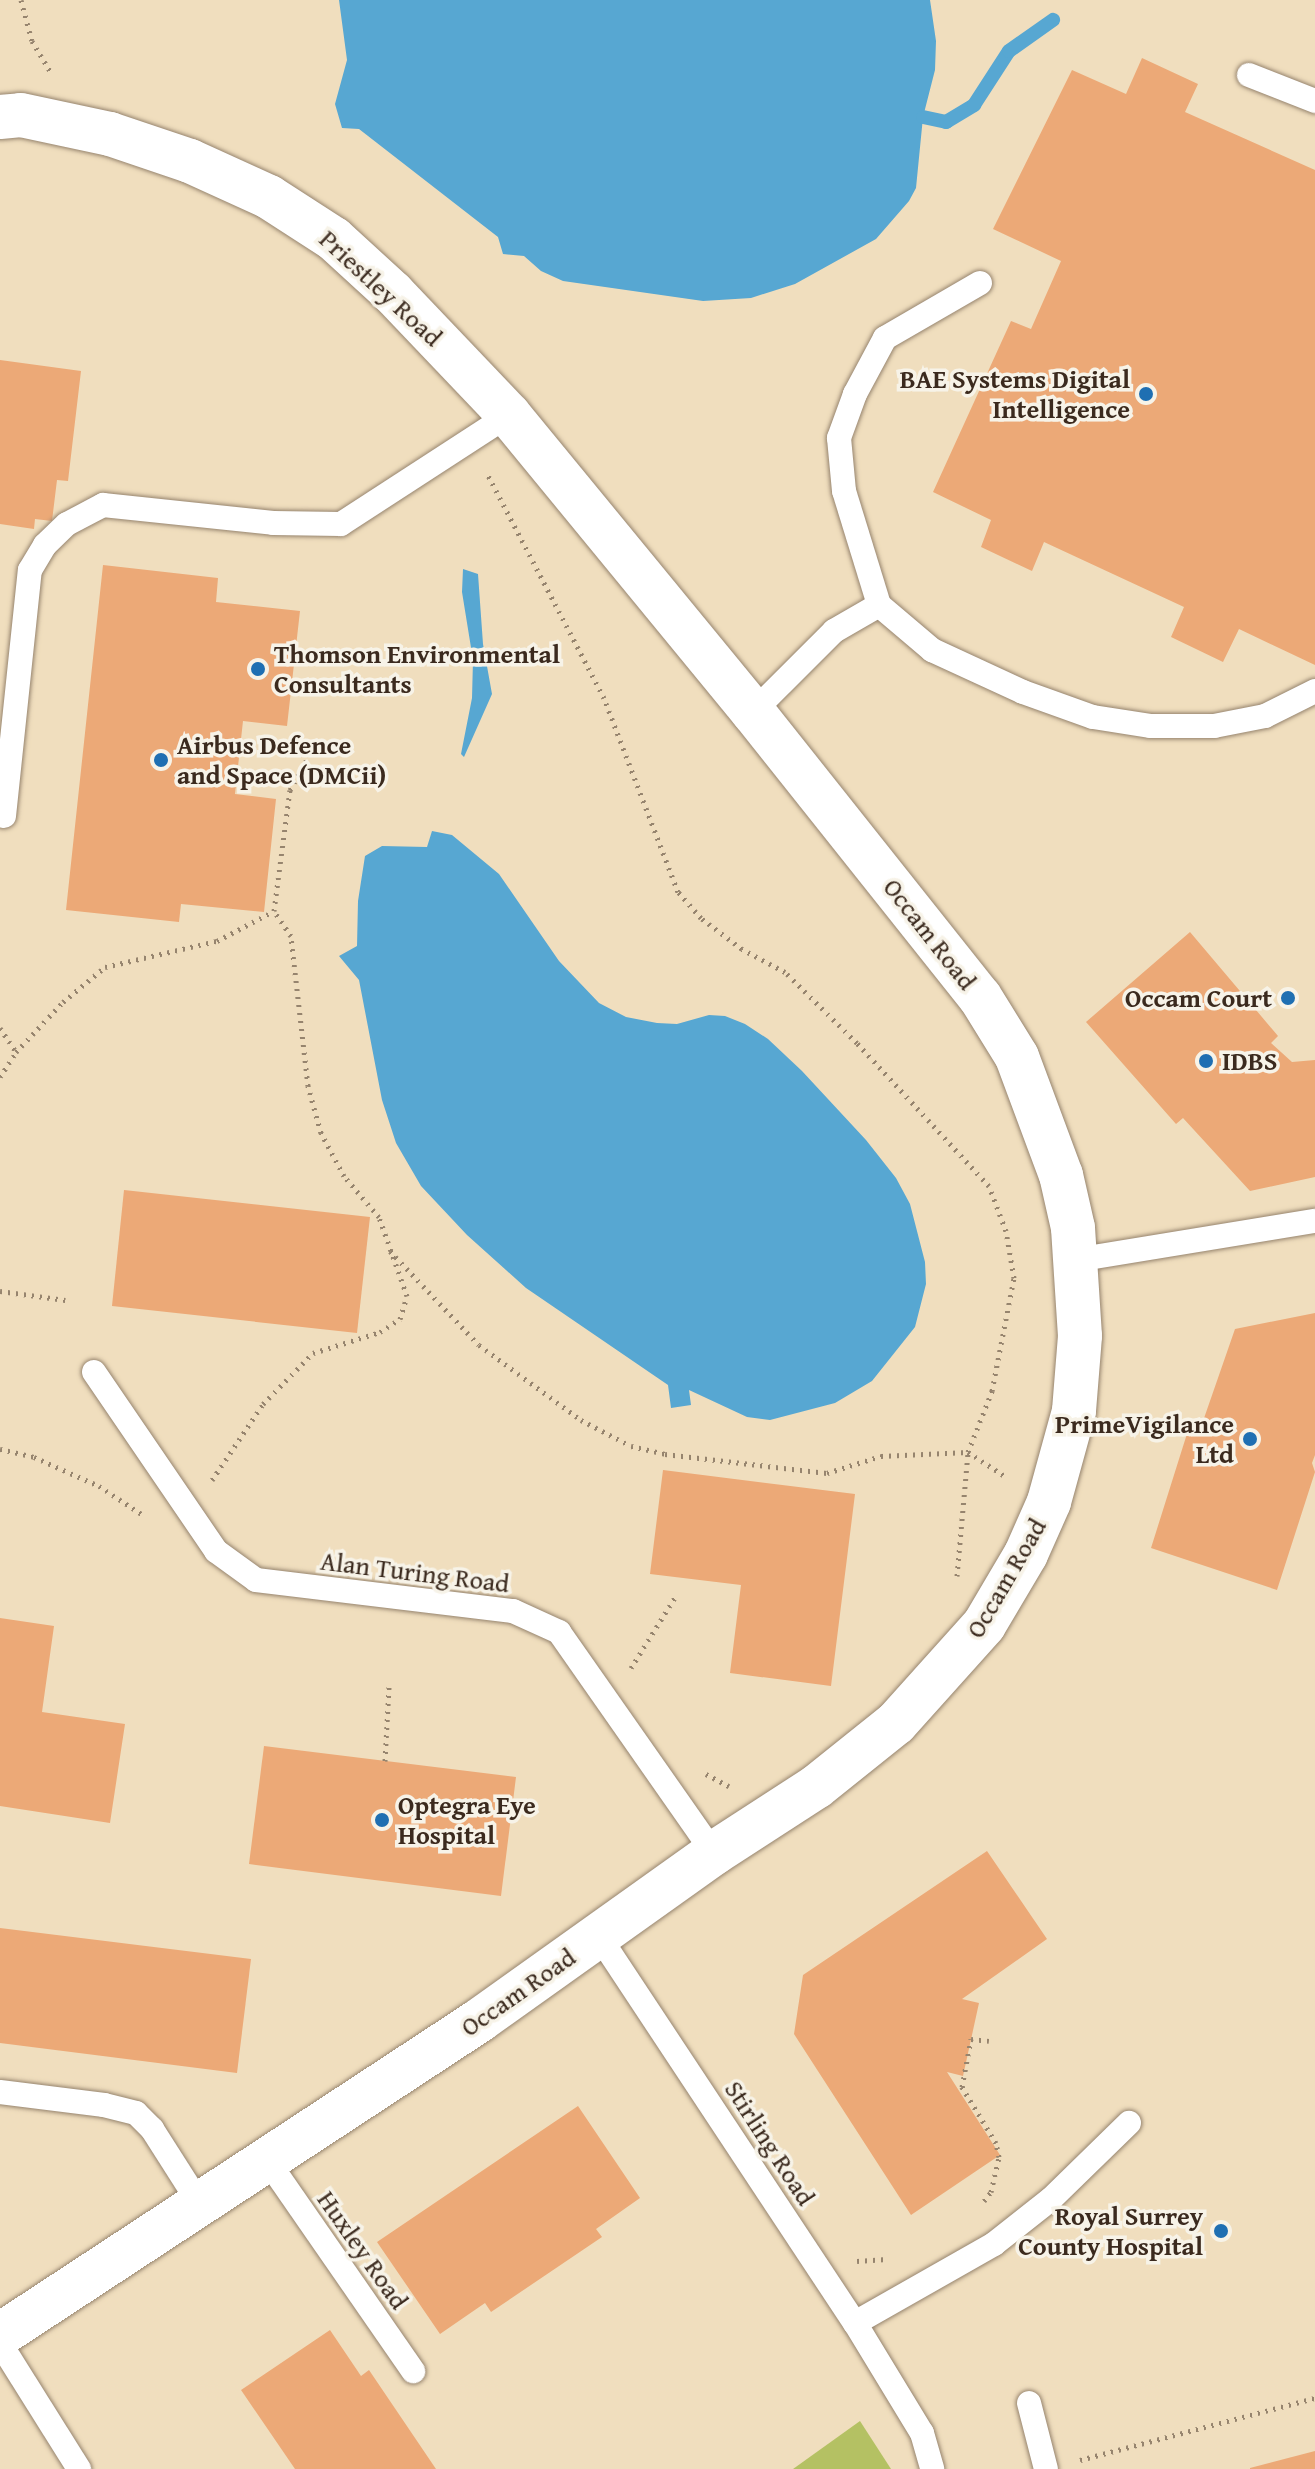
<!DOCTYPE html>
<style>
body{margin:0}
#map{position:relative;width:1315px;height:2469px;overflow:hidden;background:#f0debe;font-family:"Gentium Book Plus",serif}
div>[style]{position:absolute}
.green>*{inset:0;background:#b4c163}
.water>*{inset:0;background:#57a7d2}
.stream>*{height:14px;margin:-7px;padding:0 7px;transform-origin:7px;border-radius:7px;background:#57a7d2}
.building>*{inset:0;background:#eca977}
.path>*{height:5px;margin-top:-2.5px;transform-origin:0;background:repeating-linear-gradient(90deg,#96846e 0 2px,transparent 0 8px)}
.roads{filter:drop-shadow(0 0 2px #96846e) drop-shadow(0 0 2px #96846e)}
.lane>*{height:24px;margin:-12px;padding:0 12px;transform-origin:12px;border-radius:12px;background:#fff}
.street>*{height:44px;margin:-22px;padding:0 22px;transform-origin:22px;border-radius:22px;background:#fff}
.dots>*{width:22px;height:22px;translate:-50% -50%;box-sizing:border-box;border:4px solid #f7f3e8;border-radius:50%}
span{translate:-50% -50%;white-space:nowrap;text-align:center;line-height:1.15;-webkit-text-stroke:7px #f7f3e8;paint-order:stroke}
.street-label{font-size:26px;color:#3b2a1e}
.poi-label{font-size:26px;color:#3b2a1e;font-weight:700}
.right{translate:-100% -50%;text-align:right}
.left{translate:0 -50%;text-align:left}
</style>
<div id="map">
<div class="green">
<div style="clip-path:polygon(860px 2421px,891px 2469px,793px 2469px)"></div>
</div>
<div class="water">
<div style="clip-path:polygon(339px 0,930px 0,936px 41px,935px 70px,923px 117px,916px 188px,909px 201px,876px 239px,795px 284px,751px 298px,703px 301px,563px 281px,541px 271px,524px 256px,503px 254px,498px 237px,359px 129px,342px 128px,335px 104px,347px 60px)"></div>
<div style="clip-path:polygon(463px 569px,478px 574px,483px 644px,492px 694px,464px 757px,461px 754px,472px 698px,473px 660px,462px 592px)"></div>
<div style="clip-path:polygon(432px 831px,452px 835px,499px 874px,559px 961px,599px 1003px,626px 1017px,657px 1023px,677px 1024px,709px 1015px,725px 1016px,745px 1024px,768px 1039px,802px 1071px,866px 1140px,896px 1178px,910px 1204px,925px 1262px,926px 1284px,915px 1327px,872px 1381px,835px 1403px,770px 1420px,747px 1417px,689px 1390px,691px 1405px,671px 1408px,668px 1385px,526px 1288px,467px 1235px,421px 1186px,396px 1143px,382px 1100px,359px 980px,339px 956px,357px 946px,358px 901px,365px 856px,382px 846px,427px 847px)"></div>
</div>
<div class="stream">
<div style="left:923px;top:117px;width:24px;rotate:12deg"></div>
<div style="left:946px;top:122px;width:33px;rotate:-31deg"></div>
<div style="left:974px;top:105px;width:64px;rotate:-57.1deg"></div>
<div style="left:1009px;top:51px;width:54px;rotate:-35.2deg"></div>
</div>
<div class="building">
<div style="clip-path:polygon(1142px 58px,1198px 84px,1185px 112px,1315px 170px,1315px 665px,1239px 629px,1223px 662px,1171px 637px,1184px 607px,1044px 542px,1032px 571px,981px 547px,991px 520px,933px 492px,1011px 321px,1031px 329px,1061px 261px,993px 229px,1072px 70px,1126px 94px)"></div>
<div style="clip-path:polygon(0 360px,81px 371px,68px 481px,57px 480px,52px 521px,35px 519px,34px 529px,0 524px)"></div>
<div style="clip-path:polygon(103px 565px,218px 578px,216px 602px,300px 611px,287px 726px,243px 721px,235px 794px,276px 799px,264px 912px,181px 904px,179px 922px,66px 910px)"></div>
<div style="clip-path:polygon(1190px 932px,1278px 1036px,1271px 1043px,1292px 1062px,1315px 1060px,1315px 1177px,1250px 1191px,1183px 1118px,1176px 1124px,1086px 1022px)"></div>
<div style="clip-path:polygon(124px 1190px,370px 1217px,357px 1333px,112px 1306px)"></div>
<div style="clip-path:polygon(1315px 1313px,1315px 1455px,1312px 1463px,1315px 1472px,1277px 1590px,1151px 1548px,1191px 1421px,1202px 1424px,1235px 1329px)"></div>
<div style="clip-path:polygon(663px 1470px,855px 1494px,831px 1686px,730px 1673px,741px 1585px,650px 1574px)"></div>
<div style="clip-path:polygon(0 1618px,54px 1626px,42px 1712px,125px 1724px,110px 1823px,0 1806px)"></div>
<div style="clip-path:polygon(264px 1746px,516px 1777px,501px 1896px,249px 1864px)"></div>
<div style="clip-path:polygon(987px 1851px,1047px 1939px,962px 1999px,979px 2003px,963px 2076px,947px 2072px,1000px 2155px,911px 2215px,794px 2034px,803px 1975px)"></div>
<div style="clip-path:polygon(0 1928px,251px 1959px,237px 2073px,0 2043px)"></div>
<div style="clip-path:polygon(578px 2106px,640px 2198px,596px 2229px,602px 2237px,491px 2312px,485px 2303px,440px 2334px,377px 2242px)"></div>
<div style="clip-path:polygon(330px 2330px,361px 2376px,369px 2370px,436px 2469px,295px 2469px,241px 2390px)"></div>
<div style="clip-path:polygon(1315px 2451px,1315px 2469px,1250px 2469px,1250px 2468px)"></div>
</div>
<div class="path">
<div style="left:21px;top:0;width:42px;rotate:75deg"></div>
<div style="left:32px;top:41px;width:35px;rotate:59deg"></div>
<div style="left:0;top:1028px;width:29px;rotate:56deg"></div>
<div style="left:0;top:1077px;width:30px;rotate:-57deg"></div>
<div style="left:16px;top:1052px;width:69px;rotate:-46.8deg"></div>
<div style="left:63px;top:1002px;width:55px;rotate:-39.8deg"></div>
<div style="left:105px;top:967px;width:115px;rotate:-13.1deg"></div>
<div style="left:217px;top:941px;width:64px;rotate:-27.8deg"></div>
<div style="left:274px;top:911px;width:122px;rotate:-82.5deg"></div>
<div style="left:290px;top:790px;width:56px;rotate:-61.1deg"></div>
<div style="left:390px;top:1251px;width:129px;rotate:46.6deg"></div>
<div style="left:479px;top:1345px;width:127px;rotate:36.3deg"></div>
<div style="left:581px;top:1420px;width:56px;rotate:27.5deg"></div>
<div style="left:631px;top:1446px;width:35px;rotate:13deg"></div>
<div style="left:665px;top:1454px;width:163px;rotate:6.7deg"></div>
<div style="left:827px;top:1473px;width:57px;rotate:-17.5deg"></div>
<div style="left:881px;top:1456px;width:87px;rotate:-2.6deg"></div>
<div style="left:968px;top:1452px;width:66px;rotate:-68.5deg"></div>
<div style="left:992px;top:1391px;width:115px;rotate:-79deg"></div>
<div style="left:1014px;top:1278px;width:48px;rotate:-99.7deg"></div>
<div style="left:1006px;top:1231px;width:48px;rotate:-110.7deg"></div>
<div style="left:989px;top:1186px;width:195px;rotate:-132.7deg"></div>
<div style="left:857px;top:1043px;width:101px;rotate:-135.4deg"></div>
<div style="left:785px;top:972px;width:49px;rotate:-151.9deg"></div>
<div style="left:742px;top:949px;width:51px;rotate:-142.9deg"></div>
<div style="left:701px;top:918px;width:35px;rotate:-131deg"></div>
<div style="left:678px;top:892px;width:208px;rotate:-110.9deg"></div>
<div style="left:604px;top:698px;width:254px;rotate:-117.5deg"></div>
<div style="left:0;top:1291px;width:66px;rotate:7.9deg"></div>
<div style="left:0;top:1449px;width:35px;rotate:13deg"></div>
<div style="left:34px;top:1457px;width:71px;rotate:24deg"></div>
<div style="left:99px;top:1486px;width:53px;rotate:33.4deg"></div>
<div style="left:212px;top:1480px;width:92px;rotate:-56.1deg"></div>
<div style="left:263px;top:1404px;width:71px;rotate:-45.6deg"></div>
<div style="left:313px;top:1353px;width:70px;rotate:-17.4deg"></div>
<div style="left:380px;top:1332px;width:24px;rotate:-33deg"></div>
<div style="left:400px;top:1319px;width:24px;rotate:-73deg"></div>
<div style="left:407px;top:1296px;width:84px;rotate:-109.5deg"></div>
<div style="left:379px;top:1217px;width:54px;rotate:-130.5deg"></div>
<div style="left:344px;top:1176px;width:49px;rotate:-118.1deg"></div>
<div style="left:321px;top:1133px;width:49px;rotate:-105.5deg"></div>
<div style="left:308px;top:1086px;width:151px;rotate:-96.5deg"></div>
<div style="left:291px;top:936px;width:30px;rotate:-124deg"></div>
<div style="left:957px;top:1576px;width:124px;rotate:-84.9deg"></div>
<div style="left:968px;top:1452px;width:45px;rotate:33.3deg"></div>
<div style="left:631px;top:1668px;width:87px;rotate:-58.1deg"></div>
<div style="left:385px;top:1761px;width:75px;rotate:-86.9deg"></div>
<div style="left:706px;top:1774px;width:26px;rotate:28deg"></div>
<div style="left:984px;top:2201px;width:11px;rotate:-52deg"></div>
<div style="left:991px;top:2192px;width:36px;rotate:-77deg"></div>
<div style="left:999px;top:2157px;width:14px;rotate:-102deg"></div>
<div style="left:996px;top:2143px;width:66px;rotate:-121.3deg"></div>
<div style="left:962px;top:2087px;width:49px;rotate:-79.4deg"></div>
<div style="left:971px;top:2039px;width:18px;rotate:6deg"></div>
<div style="left:857px;top:2261px;width:30px;rotate:-4deg"></div>
<div style="left:1080px;top:2460px;width:243px;rotate:-14.8deg"></div>
</div>
<div class="roads">
<div class="lane">
<div style="left:1249px;top:75px;width:71px;rotate:21.5deg"></div>
<div style="left:980px;top:283px;width:110px;rotate:149.9deg"></div>
<div style="left:885px;top:338px;width:64px;rotate:118.2deg"></div>
<div style="left:855px;top:394px;width:47px;rotate:110deg"></div>
<div style="left:839px;top:438px;width:53px;rotate:84.6deg"></div>
<div style="left:844px;top:491px;width:119px;rotate:72.9deg"></div>
<div style="left:879px;top:605px;width:70px;rotate:40.3deg"></div>
<div style="left:932px;top:650px;width:100px;rotate:24.8deg"></div>
<div style="left:1023px;top:692px;width:74px;rotate:19.7deg"></div>
<div style="left:1093px;top:717px;width:59px;rotate:8.8deg"></div>
<div style="left:1151px;top:726px;width:63px"></div>
<div style="left:1214px;top:726px;width:52px;rotate:-11.1deg"></div>
<div style="left:1265px;top:716px;width:56px;rotate:-26.6deg"></div>
<div style="left:753px;top:712px;width:115px;rotate:-45deg"></div>
<div style="left:834px;top:631px;width:52px;rotate:-30deg"></div>
<div style="left:4px;top:816px;width:247px;rotate:-84deg"></div>
<div style="left:30px;top:570px;width:29px;rotate:-59deg"></div>
<div style="left:45px;top:545px;width:30px;rotate:-44deg"></div>
<div style="left:67px;top:524px;width:41px;rotate:-27.8deg"></div>
<div style="left:103px;top:505px;width:171px;rotate:6deg"></div>
<div style="left:273px;top:523px;width:68px;rotate:0.8deg"></div>
<div style="left:341px;top:524px;width:200px;rotate:-33deg"></div>
<div style="left:1076px;top:1260px;width:242px;rotate:-9.3deg"></div>
<div style="left:94px;top:1372px;width:217px;rotate:55.7deg"></div>
<div style="left:216px;top:1551px;width:49px;rotate:35.9deg"></div>
<div style="left:256px;top:1580px;width:259px;rotate:6.9deg"></div>
<div style="left:513px;top:1611px;width:51px;rotate:24.5deg"></div>
<div style="left:559px;top:1632px;width:270px;rotate:55deg"></div>
<div style="left:598px;top:1935px;width:465px;rotate:56.5deg"></div>
<div style="left:855px;top:2323px;width:129px;rotate:58.7deg"></div>
<div style="left:922px;top:2433px;width:37px;rotate:74deg"></div>
<div style="left:0;top:2092px;width:105px;rotate:7.1deg"></div>
<div style="left:104px;top:2105px;width:33px;rotate:14deg"></div>
<div style="left:136px;top:2113px;width:23px;rotate:45deg"></div>
<div style="left:152px;top:2129px;width:91px;rotate:57.5deg"></div>
<div style="left:267px;top:2160px;width:257px;rotate:55.3deg"></div>
<div style="left:855px;top:2323px;width:160px;rotate:-29.6deg"></div>
<div style="left:994px;top:2244px;width:73px;rotate:-38.3deg"></div>
<div style="left:1051px;top:2199px;width:109px;rotate:-44.3deg"></div>
<div style="left:0;top:2343px;width:149px;rotate:57.9deg"></div>
<div style="left:1029px;top:2403px;width:68px;rotate:75.6deg"></div>
</div>
<div class="street">
<div style="left:0;top:117px;width:21px;rotate:-5deg"></div>
<div style="left:21px;top:115px;width:91px;rotate:12.1deg"></div>
<div style="left:110px;top:134px;width:84px;rotate:18.6deg"></div>
<div style="left:190px;top:161px;width:87px;rotate:24.5deg"></div>
<div style="left:269px;top:197px;width:77px;rotate:32.9deg"></div>
<div style="left:334px;top:239px;width:80px;rotate:42.5deg"></div>
<div style="left:393px;top:293px;width:168px;rotate:46.4deg"></div>
<div style="left:509px;top:415px;width:384px;rotate:50.6deg"></div>
<div style="left:753px;top:712px;width:364px;rotate:51.5deg"></div>
<div style="left:980px;top:997px;width:70px;rotate:58.3deg"></div>
<div style="left:1017px;top:1057px;width:126px;rotate:69.6deg"></div>
<div style="left:1061px;top:1175px;width:54px;rotate:77.2deg"></div>
<div style="left:1073px;top:1228px;width:108px;rotate:86.3deg"></div>
<div style="left:1080px;top:1336px;width:75px;rotate:94.6deg"></div>
<div style="left:1074px;top:1411px;width:94px;rotate:105.4deg"></div>
<div style="left:1049px;top:1502px;width:57px;rotate:113.9deg"></div>
<div style="left:1026px;top:1554px;width:82px;rotate:120.6deg"></div>
<div style="left:984px;top:1625px;width:132px;rotate:131.9deg"></div>
<div style="left:896px;top:1723px;width:102px;rotate:141.3deg"></div>
<div style="left:816px;top:1787px;width:121px;rotate:147.1deg"></div>
<div style="left:714px;top:1853px;width:287px;rotate:144.5deg"></div>
<div style="left:480px;top:2020px;width:574px;rotate:146.73deg"></div>
</div>
</div>
<div class="dots">
<div style="left:1146px;top:394px;background:#1f6fb2"></div>
<div style="left:258px;top:669px;background:#1f6fb2"></div>
<div style="left:161px;top:760px;background:#1f6fb2"></div>
<div style="left:1288px;top:998px;background:#1f6fb2"></div>
<div style="left:1206px;top:1061px;background:#1f6fb2"></div>
<div style="left:1250px;top:1439px;background:#1f6fb2"></div>
<div style="left:382px;top:1820px;background:#1f6fb2"></div>
<div style="left:1221px;top:2231px;background:#1f6fb2"></div>
</div>
<div class="street-label">
<span style="left:381px;top:288px;rotate:43deg">Priestley Road</span>
<span style="left:930px;top:934px;rotate:52deg">Occam Road</span>
<span style="left:415px;top:1572px;rotate:7deg">Alan Turing Road</span>
<span style="left:1006px;top:1578px;rotate:-60deg">Occam Road</span>
<span style="left:518px;top:1992px;rotate:-35deg">Occam Road</span>
<span style="left:770px;top:2143px;rotate:57deg">Stirling Road</span>
<span style="left:363px;top:2250px;rotate:55deg">Huxley Road</span>
</div>
<div class="poi-label">
<span class="right" style="left:1130px;top:394px">BAE Systems Digital<br>Intelligence</span>
<span class="left" style="left:274px;top:669px">Thomson Environmental<br>Consultants</span>
<span class="left" style="left:177px;top:760px">Airbus Defence<br>and Space (DMCii)</span>
<span class="right" style="left:1272px;top:998px">Occam Court</span>
<span class="left" style="left:1222px;top:1061px">IDBS</span>
<span class="right" style="left:1234px;top:1439px">PrimeVigilance<br>Ltd</span>
<span class="left" style="left:398px;top:1820px">Optegra Eye<br>Hospital</span>
<span class="right" style="left:1203px;top:2231px">Royal Surrey<br>County Hospital</span>
</div>
</div>
